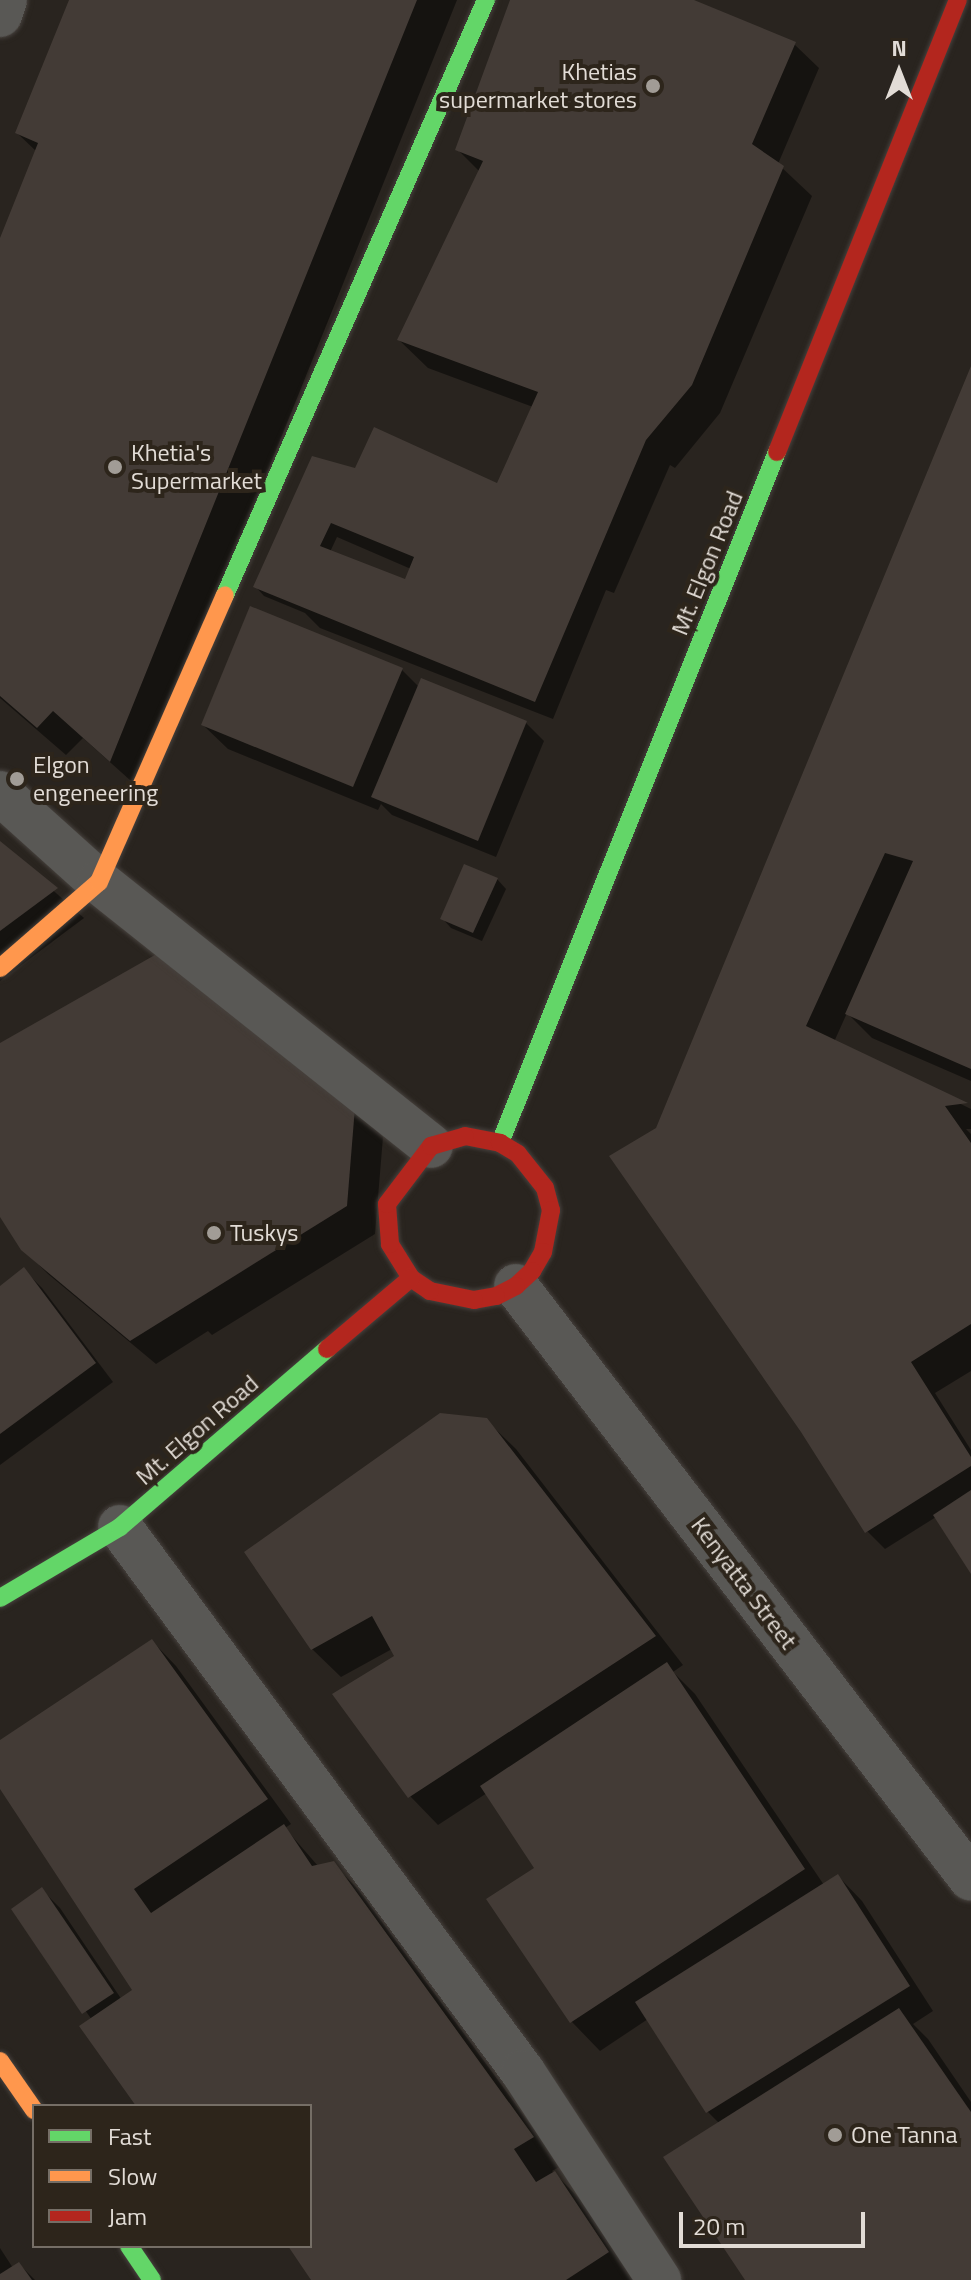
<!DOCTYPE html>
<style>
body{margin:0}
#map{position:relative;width:971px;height:2280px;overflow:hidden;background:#29241f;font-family:"Titillium Web",sans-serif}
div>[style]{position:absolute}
.shadow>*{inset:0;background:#0007}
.building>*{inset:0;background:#433b36}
.roads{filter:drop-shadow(0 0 2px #46413d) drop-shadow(0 0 2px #46413d)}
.street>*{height:44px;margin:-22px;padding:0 22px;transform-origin:22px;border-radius:22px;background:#595855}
.fast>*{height:18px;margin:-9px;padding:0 9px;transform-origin:9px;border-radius:9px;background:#63d668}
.slow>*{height:18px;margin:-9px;padding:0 9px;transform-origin:9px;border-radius:9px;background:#ff974d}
.jam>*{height:18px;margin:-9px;padding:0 9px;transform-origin:9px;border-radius:9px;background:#b3261e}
.dots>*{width:22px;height:22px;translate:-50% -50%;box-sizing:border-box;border:4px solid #2d251b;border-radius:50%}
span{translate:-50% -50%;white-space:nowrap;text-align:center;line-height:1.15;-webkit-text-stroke:8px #2d251b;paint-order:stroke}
.poi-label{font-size:24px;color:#e2dcd6}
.right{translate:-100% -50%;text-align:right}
.left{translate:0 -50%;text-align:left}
.street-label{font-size:24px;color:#e2dcd6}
.legend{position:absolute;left:32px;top:2104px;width:280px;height:144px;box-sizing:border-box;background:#2d251b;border:2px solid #756e66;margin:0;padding:10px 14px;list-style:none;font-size:24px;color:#e2dcd6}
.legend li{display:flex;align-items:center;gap:16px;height:40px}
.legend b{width:40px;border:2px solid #756e66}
.north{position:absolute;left:859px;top:32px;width:80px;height:80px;-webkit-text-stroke:6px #2d251b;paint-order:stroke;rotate:0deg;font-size:22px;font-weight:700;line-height:32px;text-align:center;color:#e2dcd6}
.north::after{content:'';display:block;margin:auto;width:28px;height:36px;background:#e2dcd6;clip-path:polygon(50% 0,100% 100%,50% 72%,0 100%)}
.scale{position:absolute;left:679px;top:2212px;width:186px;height:36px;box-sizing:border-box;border:4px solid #e2dcd6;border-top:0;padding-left:10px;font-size:24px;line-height:28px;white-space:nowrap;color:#e2dcd6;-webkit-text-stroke:6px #2d251b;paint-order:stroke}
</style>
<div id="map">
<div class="shadow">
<div style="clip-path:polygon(72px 0,457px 0,140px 789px,83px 738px,66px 755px,0 698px,0 247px,37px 152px,17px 133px)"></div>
<div style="clip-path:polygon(evenodd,512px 0,688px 0,794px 44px,819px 68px,778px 164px,812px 196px,720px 413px,675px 468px,670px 465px,614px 593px,606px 590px,553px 719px,320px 628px,305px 613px,264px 596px,255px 586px,357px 471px,498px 485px,533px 407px,428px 368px,399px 340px,480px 172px,457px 149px,512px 0,337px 537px,411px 569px,406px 581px,330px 552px,337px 537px)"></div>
<div style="clip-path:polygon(971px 371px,971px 1081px,872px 1038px,847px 1013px,834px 1042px,971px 1109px,971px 1129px,966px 1129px,971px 1134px,971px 1371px,935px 1393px,971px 1450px,971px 1570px,936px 1517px,885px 1549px,867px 1531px,658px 1130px)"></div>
<div style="clip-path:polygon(402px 670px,419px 687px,526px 723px,544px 741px,496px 857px,392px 815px,381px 804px,378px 810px,228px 749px,203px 725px)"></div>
<div style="clip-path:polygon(0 843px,84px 918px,0 981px)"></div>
<div style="clip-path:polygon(497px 879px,506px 889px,482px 941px,451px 928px,442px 918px)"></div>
<div style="clip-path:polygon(0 1045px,354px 1108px,383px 1137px,375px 1234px,212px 1335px,208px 1331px,156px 1364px,48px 1274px,23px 1249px,0 1214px)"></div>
<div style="clip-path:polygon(24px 1270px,42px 1288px,113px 1382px,0 1465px,0 1288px)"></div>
<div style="clip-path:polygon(486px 1420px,516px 1449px,683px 1665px,673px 1672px,695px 1694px,824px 1885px,838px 1876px,862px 1901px,933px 2011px,913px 2024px,928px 2039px,971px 2102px,971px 2280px,747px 2280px,720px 2124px,708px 2112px,648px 2019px,600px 2051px,572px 2022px,489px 1899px,537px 1868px,487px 1793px,438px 1825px,410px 1796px,396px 1657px,392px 1649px,341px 1677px,312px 1649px)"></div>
<div style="clip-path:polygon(152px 1641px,176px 1666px,291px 1824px,285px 1828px,318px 1866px,333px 1864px,358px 1889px,561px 2166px,552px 2171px,583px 2202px,635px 2280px,313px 2280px,291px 2246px,310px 2246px,310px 2106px,139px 2106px,92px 2020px,14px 1909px,42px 1890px,60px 1908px,122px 2000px,135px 1991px,0 1785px,0 1742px)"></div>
<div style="clip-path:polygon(0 2248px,13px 2268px,19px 2264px,35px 2280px,0 2280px)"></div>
</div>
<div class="building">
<div style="clip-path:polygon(69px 0,417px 0,110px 762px,53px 711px,37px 728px,0 696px,0 238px,38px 143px,15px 133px)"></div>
<div style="clip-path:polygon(evenodd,510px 0,694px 0,796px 42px,752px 144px,784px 166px,692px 385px,646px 440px,535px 702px,253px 587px,312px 456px,355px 468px,374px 427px,497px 483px,538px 392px,397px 340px,483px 161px,455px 150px,510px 0,331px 523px,414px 557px,405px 579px,320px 546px,331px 523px)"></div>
<div style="clip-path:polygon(971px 366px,971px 1069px,845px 1014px,913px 861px,885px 853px,806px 1026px,968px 1103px,945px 1106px,971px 1143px,971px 1324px,911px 1362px,971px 1457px,971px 1466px,865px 1533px,801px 1432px,609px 1156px,656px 1128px)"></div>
<div style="clip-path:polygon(250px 606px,403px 668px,353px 787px,201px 725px)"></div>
<div style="clip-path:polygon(421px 678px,527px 721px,478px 841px,371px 797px)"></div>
<div style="clip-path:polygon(0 841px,58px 888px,0 931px)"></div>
<div style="clip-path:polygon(464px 864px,498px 878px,473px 933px,440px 919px)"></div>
<div style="clip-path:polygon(176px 943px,355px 1107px,347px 1206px,130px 1341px,21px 1250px,0 1217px,0 1043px)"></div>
<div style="clip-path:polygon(24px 1267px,96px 1363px,0 1434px,0 1286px)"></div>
<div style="clip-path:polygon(440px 1413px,487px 1418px,656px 1636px,408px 1798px,332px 1694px,394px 1656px,372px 1616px,311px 1650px,244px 1552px)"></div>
<div style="clip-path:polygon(971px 1490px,971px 1574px,933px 1515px)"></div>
<div style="clip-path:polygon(152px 1639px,268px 1799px,134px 1889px,151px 1913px,284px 1824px,312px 1866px,334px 1861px,534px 2137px,514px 2149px,536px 2182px,555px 2171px,609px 2252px,566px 2280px,311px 2280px,288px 2246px,310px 2246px,310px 2106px,136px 2106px,79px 2026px,132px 1990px,0 1789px,0 1740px)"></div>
<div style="clip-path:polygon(667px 1662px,805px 1869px,570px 2023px,486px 1899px,534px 1868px,480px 1786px)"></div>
<div style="clip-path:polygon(838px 1874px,910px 1986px,706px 2113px,635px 2002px)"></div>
<div style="clip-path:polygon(42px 1887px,114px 1993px,82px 2014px,11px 1909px)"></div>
<div style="clip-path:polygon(899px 2008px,971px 2112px,971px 2280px,745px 2280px,663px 2157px)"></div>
<div style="clip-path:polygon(19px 2262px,32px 2280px,0 2280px,0 2274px)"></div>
</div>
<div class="roads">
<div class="street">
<div style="left:0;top:15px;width:16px;rotate:-72deg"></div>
<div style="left:0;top:793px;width:133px;rotate:42deg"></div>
<div style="left:99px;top:882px;width:424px;rotate:38.5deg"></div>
<div style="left:516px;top:1286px;width:747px;rotate:52.5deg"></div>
<div style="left:120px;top:1527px;width:678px;rotate:53.52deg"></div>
<div style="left:523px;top:2072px;width:249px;rotate:56.8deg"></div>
</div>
<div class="fast">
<div style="left:225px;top:595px;width:650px;rotate:-66.32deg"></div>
<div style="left:500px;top:1143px;width:744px;rotate:-68.16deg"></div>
<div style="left:0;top:1598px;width:139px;rotate:-30.6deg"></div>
<div style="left:120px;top:1527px;width:273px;rotate:-40.7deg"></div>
<div style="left:129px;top:2246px;width:41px;rotate:55.9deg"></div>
</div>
<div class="slow">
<div style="left:0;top:968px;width:131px;rotate:-41deg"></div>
<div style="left:99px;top:882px;width:313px;rotate:-66.3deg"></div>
<div style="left:0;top:2061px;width:60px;rotate:55.2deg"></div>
</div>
<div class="jam">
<div style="left:777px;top:452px;width:487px;rotate:-68.2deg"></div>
<div style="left:465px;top:1136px;width:36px;rotate:11deg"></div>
<div style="left:500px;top:1143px;width:21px;rotate:31deg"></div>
<div style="left:518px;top:1154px;width:43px;rotate:51.5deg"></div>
<div style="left:545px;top:1188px;width:23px;rotate:75deg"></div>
<div style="left:551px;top:1210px;width:43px;rotate:100.8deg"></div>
<div style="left:543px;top:1252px;width:22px;rotate:120deg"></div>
<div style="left:532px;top:1271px;width:22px;rotate:137deg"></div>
<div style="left:516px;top:1286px;width:22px;rotate:153deg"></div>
<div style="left:496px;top:1296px;width:22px;rotate:170deg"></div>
<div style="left:474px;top:1300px;width:45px;rotate:-168.4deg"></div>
<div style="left:430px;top:1291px;width:23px;rotate:-146deg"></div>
<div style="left:411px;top:1278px;width:40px;rotate:-122deg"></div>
<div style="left:390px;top:1244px;width:40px;rotate:-94.3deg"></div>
<div style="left:387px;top:1204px;width:73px;rotate:-52.8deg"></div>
<div style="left:431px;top:1146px;width:35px;rotate:-16deg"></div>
<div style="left:327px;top:1349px;width:110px;rotate:-40.2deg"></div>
</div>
</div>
<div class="dots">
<div style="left:653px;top:86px;background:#a19c96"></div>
<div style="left:115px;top:467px;background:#a19c96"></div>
<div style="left:17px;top:779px;background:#a19c96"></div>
<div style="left:214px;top:1233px;background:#a19c96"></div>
<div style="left:835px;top:2135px;background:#a19c96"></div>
</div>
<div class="poi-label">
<span class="right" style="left:637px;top:86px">Khetias<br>supermarket stores</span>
<span class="left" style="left:131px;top:467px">Khetia's<br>Supermarket</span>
<span class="left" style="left:33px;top:779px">Elgon<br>engeneering</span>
<span class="left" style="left:230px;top:1233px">Tuskys</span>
<span class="left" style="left:851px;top:2135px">One Tanna</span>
</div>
<div class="street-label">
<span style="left:707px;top:563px;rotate:-68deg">Mt. Elgon Road</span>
<span style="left:197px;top:1430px;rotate:-41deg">Mt. Elgon Road</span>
<span style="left:744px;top:1583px;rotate:53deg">Kenyatta Street</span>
</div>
<ul class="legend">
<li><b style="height:10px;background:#63d668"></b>Fast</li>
<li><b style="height:10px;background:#ff974d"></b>Slow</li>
<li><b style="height:10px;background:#b3261e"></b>Jam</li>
</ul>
<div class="north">N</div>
<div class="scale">20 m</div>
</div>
